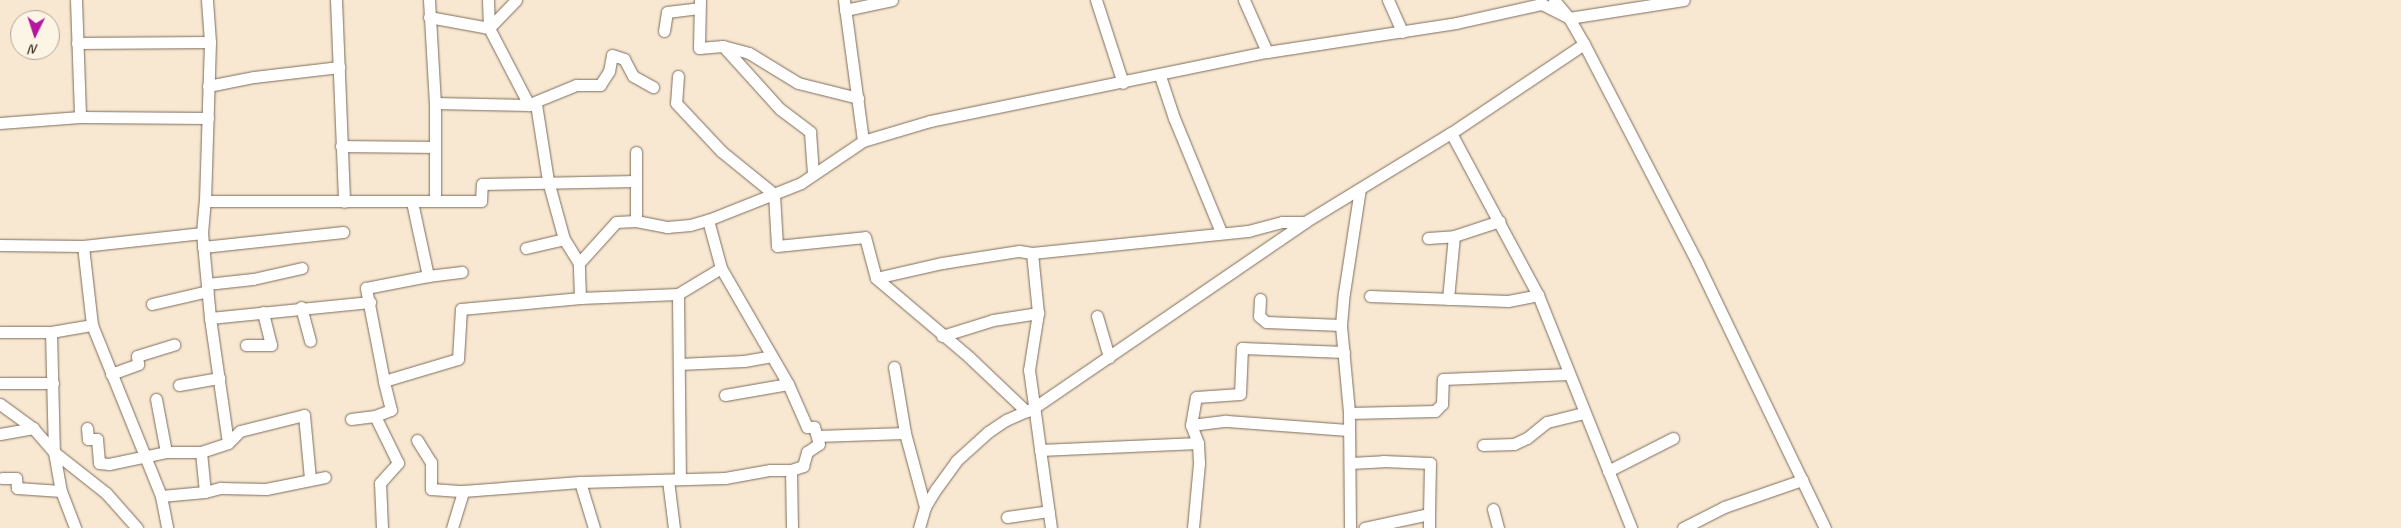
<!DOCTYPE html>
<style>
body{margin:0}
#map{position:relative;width:2401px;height:528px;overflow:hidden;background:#f8e8d1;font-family:Caveat,sans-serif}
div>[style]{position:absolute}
.roads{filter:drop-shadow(0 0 1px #7d6c5d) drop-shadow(0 0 1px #7d6c5d)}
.minor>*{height:11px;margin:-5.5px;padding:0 5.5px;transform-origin:5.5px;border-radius:5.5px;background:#fff}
span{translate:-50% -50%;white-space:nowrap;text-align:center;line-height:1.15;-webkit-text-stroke:4px #fcf5e5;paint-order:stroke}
.north{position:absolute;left:10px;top:10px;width:50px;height:50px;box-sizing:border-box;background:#fcf5e5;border:1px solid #afa495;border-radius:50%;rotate:184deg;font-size:14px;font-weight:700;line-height:20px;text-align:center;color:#3b2a1e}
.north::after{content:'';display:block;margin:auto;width:18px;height:22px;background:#b5179e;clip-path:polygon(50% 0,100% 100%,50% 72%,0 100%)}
</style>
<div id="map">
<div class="roads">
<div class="minor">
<div style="left:76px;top:0;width:117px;rotate:88deg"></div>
<div style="left:336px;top:0;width:202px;rotate:87.7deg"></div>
<div style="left:429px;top:0;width:103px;rotate:86.7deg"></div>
<div style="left:435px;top:103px;width:96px;rotate:90deg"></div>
<div style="left:488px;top:0;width:28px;rotate:88deg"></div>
<div style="left:489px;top:28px;width:87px;rotate:62.5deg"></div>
<div style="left:529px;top:105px;width:7px;rotate:-8deg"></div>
<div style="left:536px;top:104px;width:78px;rotate:81.1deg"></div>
<div style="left:548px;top:181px;width:60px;rotate:74.6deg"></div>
<div style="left:564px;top:239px;width:28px;rotate:58deg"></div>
<div style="left:700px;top:0;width:48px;rotate:91.2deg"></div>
<div style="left:699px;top:48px;width:24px;rotate:-5deg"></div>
<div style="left:723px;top:46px;width:85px;rotate:47.9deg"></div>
<div style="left:780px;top:109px;width:38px;rotate:37deg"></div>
<div style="left:810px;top:132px;width:42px;rotate:85.9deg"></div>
<div style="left:844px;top:0;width:142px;rotate:82.3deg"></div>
<div style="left:1096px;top:0;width:87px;rotate:72deg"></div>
<div style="left:1244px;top:0;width:57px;rotate:66.1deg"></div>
<div style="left:1388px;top:0;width:35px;rotate:66deg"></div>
<div style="left:1554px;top:0;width:23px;rotate:50deg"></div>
<div style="left:1569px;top:18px;width:30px;rotate:60deg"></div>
<div style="left:1584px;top:44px;width:246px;rotate:62.6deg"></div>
<div style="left:1697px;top:262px;width:295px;rotate:64.3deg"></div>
<div style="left:845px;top:10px;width:48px;rotate:-12deg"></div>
<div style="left:429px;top:17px;width:61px;rotate:10.4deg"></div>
<div style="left:489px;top:28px;width:39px;rotate:-46deg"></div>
<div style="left:664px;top:31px;width:19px;rotate:-81deg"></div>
<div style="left:667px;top:12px;width:32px;rotate:-7deg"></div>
<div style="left:77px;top:43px;width:133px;rotate:-0.4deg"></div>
<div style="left:723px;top:46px;width:27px;rotate:15deg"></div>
<div style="left:749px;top:53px;width:57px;rotate:31.5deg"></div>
<div style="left:798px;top:83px;width:62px;rotate:14deg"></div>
<div style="left:678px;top:76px;width:27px;rotate:94deg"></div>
<div style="left:676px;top:103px;width:66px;rotate:46.8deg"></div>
<div style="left:721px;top:151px;width:68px;rotate:39.1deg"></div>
<div style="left:774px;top:194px;width:52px;rotate:86.7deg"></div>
<div style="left:777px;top:246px;width:88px;rotate:-5.8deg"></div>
<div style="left:865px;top:237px;width:42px;rotate:75deg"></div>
<div style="left:876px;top:278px;width:122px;rotate:40.3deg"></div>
<div style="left:969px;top:357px;width:79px;rotate:43.5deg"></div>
<div style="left:1160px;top:76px;width:44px;rotate:71.6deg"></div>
<div style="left:1174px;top:118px;width:123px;rotate:67.6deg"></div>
<div style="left:208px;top:86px;width:47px;rotate:-11.1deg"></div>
<div style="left:254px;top:77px;width:86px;rotate:-6.7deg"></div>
<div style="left:435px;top:103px;width:94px;rotate:1.2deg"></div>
<div style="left:532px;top:103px;width:48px;rotate:-22.2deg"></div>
<div style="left:576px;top:85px;width:24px"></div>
<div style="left:600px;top:85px;width:17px;rotate:-57deg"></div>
<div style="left:609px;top:71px;width:16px;rotate:-79deg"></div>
<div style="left:612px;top:55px;width:13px;rotate:18deg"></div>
<div style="left:624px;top:59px;width:19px;rotate:62deg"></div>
<div style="left:633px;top:76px;width:23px;rotate:29deg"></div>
<div style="left:0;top:123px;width:80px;rotate:-4.3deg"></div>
<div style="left:80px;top:117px;width:128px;rotate:0.4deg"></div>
<div style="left:1451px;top:133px;width:184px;rotate:61.8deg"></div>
<div style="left:1538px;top:295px;width:251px;rotate:68.2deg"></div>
<div style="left:341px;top:146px;width:93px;rotate:0.6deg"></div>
<div style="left:205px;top:201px;width:159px;rotate:-88.2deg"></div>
<div style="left:210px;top:42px;width:42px;rotate:-94.1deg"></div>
<div style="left:412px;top:202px;width:76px;rotate:77.8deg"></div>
<div style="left:636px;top:221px;width:69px;rotate:-90deg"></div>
<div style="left:202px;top:233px;width:32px;rotate:-85deg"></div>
<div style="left:205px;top:201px;width:276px"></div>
<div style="left:481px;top:201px;width:17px;rotate:-87deg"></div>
<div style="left:482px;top:184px;width:154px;rotate:-1.1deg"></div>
<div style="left:1428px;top:238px;width:26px;rotate:-4deg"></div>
<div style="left:0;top:245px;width:83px;rotate:0.7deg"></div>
<div style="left:83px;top:246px;width:120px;rotate:-6.2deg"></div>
<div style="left:202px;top:233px;width:85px;rotate:84.6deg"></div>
<div style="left:210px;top:318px;width:161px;rotate:-5.7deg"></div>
<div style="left:83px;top:246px;width:80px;rotate:83.5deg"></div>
<div style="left:92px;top:325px;width:184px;rotate:68deg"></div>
<div style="left:161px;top:496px;width:33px;rotate:79deg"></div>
<div style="left:203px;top:247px;width:141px;rotate:-6.1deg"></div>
<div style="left:526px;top:248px;width:39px;rotate:-13deg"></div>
<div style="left:876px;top:278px;width:68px;rotate:-12.8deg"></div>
<div style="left:942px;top:263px;width:78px;rotate:-8.9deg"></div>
<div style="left:1019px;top:251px;width:13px;rotate:9deg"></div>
<div style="left:207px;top:284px;width:46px;rotate:-6.2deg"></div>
<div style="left:253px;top:279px;width:50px;rotate:-12.7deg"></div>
<div style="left:678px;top:294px;width:185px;rotate:89.4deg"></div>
<div style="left:1370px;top:296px;width:138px;rotate:2.1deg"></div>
<div style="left:1508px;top:301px;width:31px;rotate:-11deg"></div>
<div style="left:580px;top:298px;width:98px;rotate:-2.3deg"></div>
<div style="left:678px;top:294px;width:50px;rotate:-31.2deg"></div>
<div style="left:721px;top:268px;width:50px;rotate:-105.2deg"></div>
<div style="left:1260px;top:299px;width:17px;rotate:93deg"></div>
<div style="left:1259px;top:316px;width:9px;rotate:41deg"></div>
<div style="left:1266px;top:322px;width:75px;rotate:2.3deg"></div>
<div style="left:1448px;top:299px;width:63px;rotate:-84.6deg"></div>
<div style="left:1454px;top:236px;width:48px;rotate:-18.1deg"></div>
<div style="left:152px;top:304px;width:57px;rotate:-13.1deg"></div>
<div style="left:301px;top:307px;width:35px;rotate:75deg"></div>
<div style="left:1097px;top:316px;width:43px;rotate:73.7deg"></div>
<div style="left:210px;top:318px;width:126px;rotate:81.8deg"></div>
<div style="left:0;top:332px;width:51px"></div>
<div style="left:51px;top:332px;width:42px;rotate:-9.7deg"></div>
<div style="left:51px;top:332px;width:120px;rotate:88.6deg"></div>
<div style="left:54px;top:452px;width:40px;rotate:80deg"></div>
<div style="left:61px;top:491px;width:40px;rotate:69deg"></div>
<div style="left:942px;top:336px;width:53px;rotate:-17.4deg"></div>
<div style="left:993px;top:320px;width:46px;rotate:-8.8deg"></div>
<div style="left:246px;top:345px;width:25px"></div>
<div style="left:271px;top:345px;width:34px;rotate:-104deg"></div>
<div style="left:679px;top:364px;width:65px;rotate:-2.6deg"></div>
<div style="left:744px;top:361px;width:27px;rotate:-10deg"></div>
<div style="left:894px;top:367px;width:67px;rotate:80.5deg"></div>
<div style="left:905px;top:433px;width:77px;rotate:74.9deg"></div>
<div style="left:111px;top:374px;width:29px;rotate:-20deg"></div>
<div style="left:138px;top:364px;width:8px;rotate:-97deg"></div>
<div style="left:137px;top:356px;width:39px;rotate:-17deg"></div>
<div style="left:384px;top:381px;width:95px;rotate:-101deg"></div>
<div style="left:366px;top:288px;width:63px;rotate:-11deg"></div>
<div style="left:428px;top:276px;width:34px;rotate:-7deg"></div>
<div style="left:0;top:383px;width:53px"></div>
<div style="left:179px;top:385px;width:41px;rotate:-9.9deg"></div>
<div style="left:725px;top:395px;width:64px;rotate:-9.9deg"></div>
<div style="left:156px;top:399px;width:54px;rotate:79.3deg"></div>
<div style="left:0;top:404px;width:41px;rotate:36deg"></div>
<div style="left:33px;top:428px;width:32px;rotate:49deg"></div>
<div style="left:54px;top:452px;width:66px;rotate:38.3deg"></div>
<div style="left:106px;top:493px;width:47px;rotate:48.5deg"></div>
<div style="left:1349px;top:413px;width:86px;rotate:-1.3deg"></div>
<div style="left:1435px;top:411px;width:10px;rotate:-45deg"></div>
<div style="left:1442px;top:404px;width:25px;rotate:-88deg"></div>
<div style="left:1443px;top:379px;width:126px;rotate:-2.3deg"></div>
<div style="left:351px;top:419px;width:24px;rotate:-7deg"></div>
<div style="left:1191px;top:425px;width:28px;rotate:-80deg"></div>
<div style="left:1196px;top:397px;width:44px;rotate:-3.9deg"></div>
<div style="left:1240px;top:394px;width:46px;rotate:-87.5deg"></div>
<div style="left:1242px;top:348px;width:102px;rotate:2.2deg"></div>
<div style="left:87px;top:428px;width:11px;rotate:85deg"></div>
<div style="left:88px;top:439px;width:9px"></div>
<div style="left:97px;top:439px;width:24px;rotate:85deg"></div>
<div style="left:99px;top:463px;width:10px;rotate:6deg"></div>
<div style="left:109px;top:464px;width:58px;rotate:-11.9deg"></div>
<div style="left:166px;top:452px;width:35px"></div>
<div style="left:201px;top:452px;width:28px;rotate:-18deg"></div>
<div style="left:228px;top:443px;width:17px;rotate:-45deg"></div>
<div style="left:240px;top:431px;width:66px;rotate:-14deg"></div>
<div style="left:304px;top:415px;width:63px;rotate:84.6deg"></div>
<div style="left:0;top:434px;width:34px;rotate:-10deg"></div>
<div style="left:817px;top:436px;width:88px;rotate:-2deg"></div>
<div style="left:417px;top:440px;width:26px;rotate:58deg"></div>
<div style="left:431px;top:462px;width:27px;rotate:90deg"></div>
<div style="left:431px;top:489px;width:32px;rotate:4deg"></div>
<div style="left:463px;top:491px;width:117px;rotate:-4.4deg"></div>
<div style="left:580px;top:482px;width:145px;rotate:-1.6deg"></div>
<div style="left:725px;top:478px;width:46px;rotate:-10.1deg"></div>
<div style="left:770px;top:470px;width:21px"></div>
<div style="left:791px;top:470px;width:13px;rotate:-18deg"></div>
<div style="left:803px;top:466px;width:15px;rotate:-74deg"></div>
<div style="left:807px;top:452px;width:14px;rotate:-34deg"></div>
<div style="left:819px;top:444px;width:18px;rotate:-106deg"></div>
<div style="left:814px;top:427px;width:7px;rotate:180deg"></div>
<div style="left:807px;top:427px;width:47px;rotate:-113.8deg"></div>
<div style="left:788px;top:384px;width:134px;rotate:-120deg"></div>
<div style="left:1483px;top:445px;width:31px;rotate:-2deg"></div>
<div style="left:1514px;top:444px;width:14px;rotate:-25deg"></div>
<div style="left:1527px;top:438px;width:26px;rotate:-39deg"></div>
<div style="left:1547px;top:422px;width:37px;rotate:-14deg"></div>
<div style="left:1040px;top:450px;width:158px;rotate:-2.5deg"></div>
<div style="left:201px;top:452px;width:40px;rotate:84.3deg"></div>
<div style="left:1350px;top:463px;width:33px;rotate:-3deg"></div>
<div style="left:1383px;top:461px;width:47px;rotate:2.4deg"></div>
<div style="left:1430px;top:463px;width:51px;rotate:91.1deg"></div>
<div style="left:1429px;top:514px;width:66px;rotate:167.8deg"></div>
<div style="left:791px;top:470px;width:58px;rotate:89deg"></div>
<div style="left:1608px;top:471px;width:73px;rotate:-26.9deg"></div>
<div style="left:2px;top:478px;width:14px"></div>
<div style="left:16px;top:478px;width:10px;rotate:84deg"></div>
<div style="left:17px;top:488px;width:44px;rotate:3.9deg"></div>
<div style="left:668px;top:480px;width:48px;rotate:82.9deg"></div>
<div style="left:580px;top:482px;width:48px;rotate:73.1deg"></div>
<div style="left:161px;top:496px;width:44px;rotate:-5.2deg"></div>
<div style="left:205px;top:492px;width:16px;rotate:-15deg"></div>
<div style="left:220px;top:488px;width:46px;rotate:1.2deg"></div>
<div style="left:266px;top:489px;width:60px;rotate:-11.5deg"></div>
<div style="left:1493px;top:509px;width:20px;rotate:75deg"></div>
<div style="left:1007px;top:517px;width:42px;rotate:-8.1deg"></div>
<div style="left:382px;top:528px;width:45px;rotate:-92.5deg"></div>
<div style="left:380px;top:483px;width:27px;rotate:-48deg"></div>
<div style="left:398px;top:463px;width:52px;rotate:-116.1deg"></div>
<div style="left:375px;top:416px;width:17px;rotate:-21deg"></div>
<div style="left:391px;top:410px;width:30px;rotate:-104deg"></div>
<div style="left:384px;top:381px;width:77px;rotate:-16.6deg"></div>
<div style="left:458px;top:359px;width:50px;rotate:-86.6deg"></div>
<div style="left:461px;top:309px;width:120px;rotate:-5.3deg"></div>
<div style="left:580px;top:298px;width:35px;rotate:-92deg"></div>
<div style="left:579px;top:263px;width:55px;rotate:-47.9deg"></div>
<div style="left:616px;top:222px;width:20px;rotate:-3deg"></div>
<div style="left:636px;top:221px;width:32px;rotate:11deg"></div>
<div style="left:667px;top:227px;width:23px;rotate:-5deg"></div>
<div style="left:690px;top:225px;width:19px;rotate:-16deg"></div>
<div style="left:708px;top:220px;width:100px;rotate:-21.7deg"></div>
<div style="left:801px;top:183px;width:75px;rotate:-34.1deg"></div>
<div style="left:863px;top:141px;width:70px;rotate:-16.6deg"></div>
<div style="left:930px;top:121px;width:344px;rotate:-11.6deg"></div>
<div style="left:1267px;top:52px;width:191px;rotate:-8.7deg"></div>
<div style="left:1456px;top:23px;width:88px;rotate:-12.5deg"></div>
<div style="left:1542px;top:4px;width:30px;rotate:27deg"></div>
<div style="left:1569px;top:18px;width:116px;rotate:-8.9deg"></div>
<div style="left:452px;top:528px;width:39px;rotate:-73deg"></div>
<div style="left:919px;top:528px;width:22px;rotate:-74deg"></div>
<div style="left:925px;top:507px;width:21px;rotate:-59deg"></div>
<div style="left:936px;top:489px;width:34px;rotate:-54deg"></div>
<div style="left:956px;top:461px;width:43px;rotate:-42.2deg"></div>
<div style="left:988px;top:432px;width:22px;rotate:-34deg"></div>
<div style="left:1006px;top:420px;width:32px;rotate:-24deg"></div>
<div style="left:1035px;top:407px;width:327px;rotate:-34.4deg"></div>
<div style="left:1305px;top:222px;width:171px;rotate:-31.4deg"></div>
<div style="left:1451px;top:133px;width:160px;rotate:-33.8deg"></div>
<div style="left:1051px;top:528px;width:160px;rotate:-97.9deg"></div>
<div style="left:1029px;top:370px;width:58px;rotate:-81deg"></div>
<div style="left:1038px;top:313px;width:60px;rotate:-95.7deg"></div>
<div style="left:1032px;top:253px;width:217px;rotate:-5.8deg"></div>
<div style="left:1248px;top:231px;width:35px;rotate:-15deg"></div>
<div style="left:1282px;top:222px;width:23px"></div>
<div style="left:1193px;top:528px;width:65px;rotate:-84.7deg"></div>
<div style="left:1199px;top:463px;width:20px;rotate:-93deg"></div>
<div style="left:1198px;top:443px;width:19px;rotate:-111deg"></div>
<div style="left:1191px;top:425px;width:35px;rotate:-7deg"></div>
<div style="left:1226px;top:421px;width:123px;rotate:4.2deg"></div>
<div style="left:1350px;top:528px;width:116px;rotate:-90.5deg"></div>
<div style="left:1349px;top:412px;width:87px;rotate:-95.3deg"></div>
<div style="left:1341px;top:325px;width:32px;rotate:-85deg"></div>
<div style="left:1344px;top:293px;width:105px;rotate:-81.3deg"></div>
<div style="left:1429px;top:528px;width:14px;rotate:-90deg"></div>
<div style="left:1683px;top:528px;width:46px;rotate:-27.1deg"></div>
<div style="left:1724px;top:507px;width:83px;rotate:-19.1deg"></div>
</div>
</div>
<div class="north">N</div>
</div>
